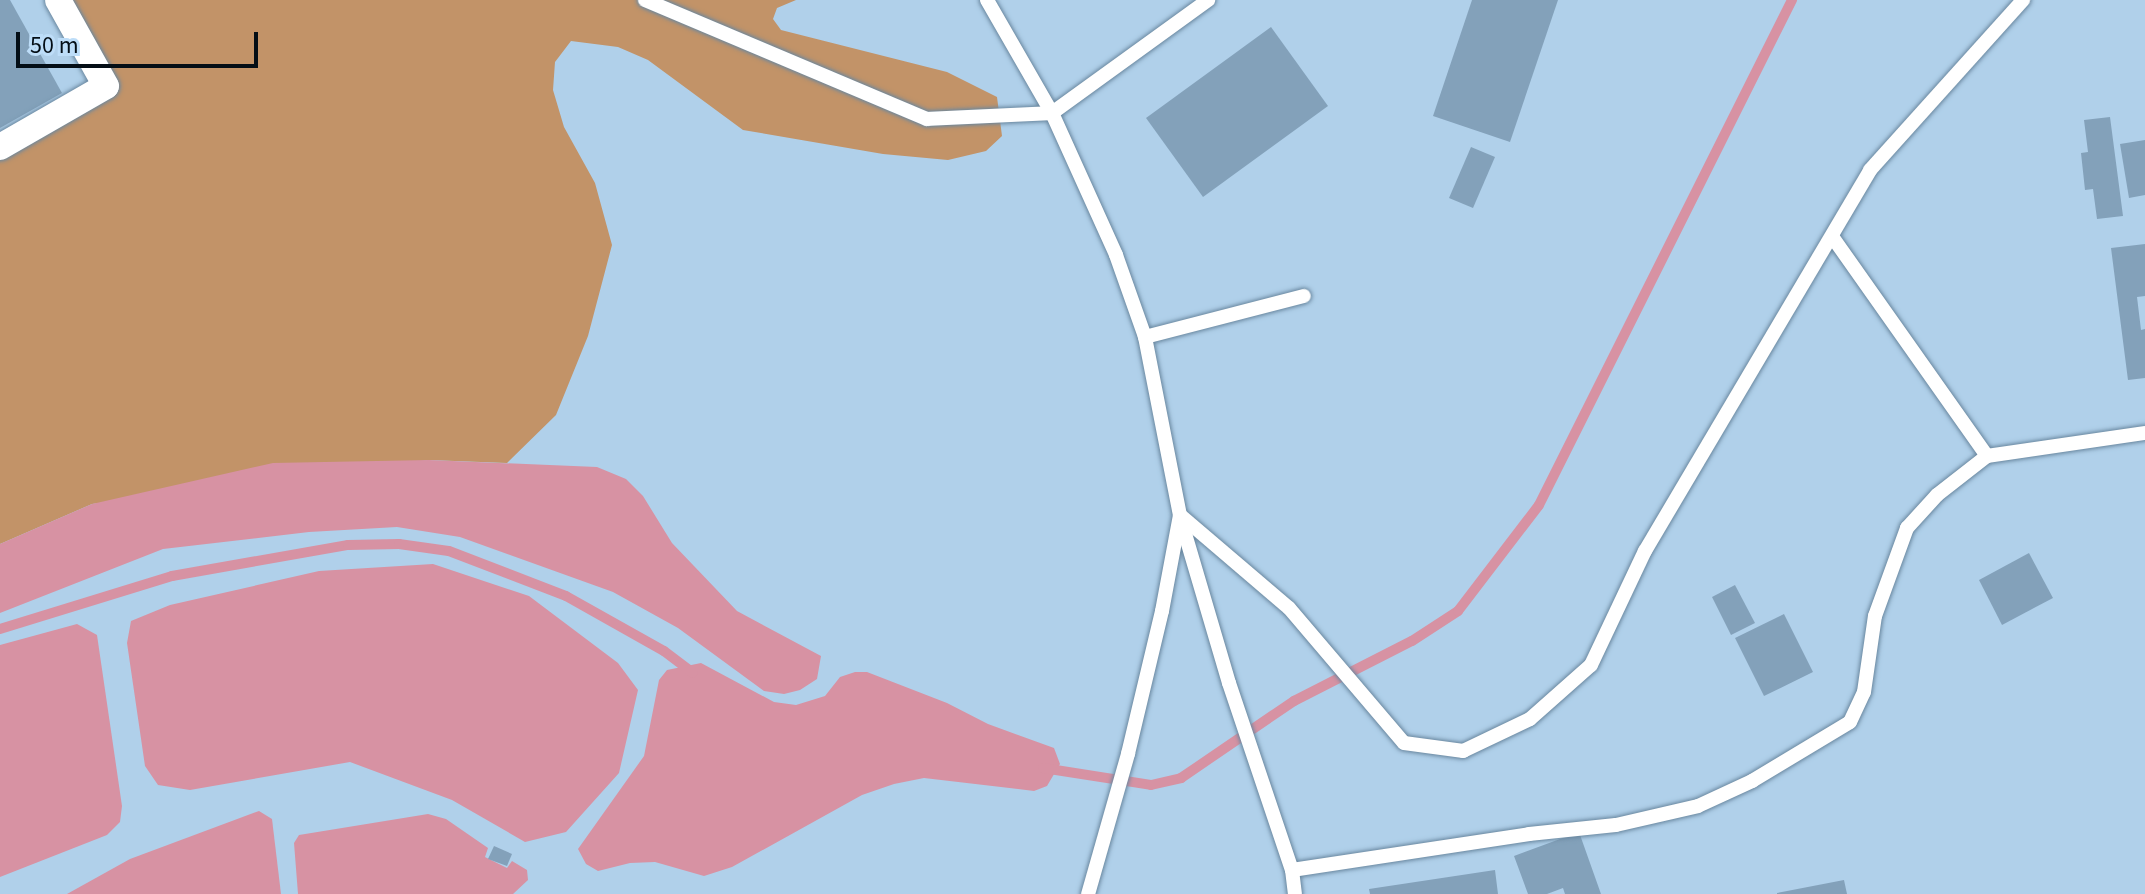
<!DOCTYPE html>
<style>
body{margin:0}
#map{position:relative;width:2145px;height:894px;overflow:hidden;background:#b0d0ea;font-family:"Source Sans 3",sans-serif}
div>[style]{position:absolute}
.green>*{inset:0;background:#c29368}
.water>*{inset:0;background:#d792a3}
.stream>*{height:10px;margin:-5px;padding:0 5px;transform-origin:5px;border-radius:5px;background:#d792a3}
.building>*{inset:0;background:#83a1ba}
.roads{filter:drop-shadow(0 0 2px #69879f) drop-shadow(0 0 2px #69879f)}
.service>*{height:14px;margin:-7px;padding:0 7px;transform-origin:7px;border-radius:7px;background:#fff}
.minor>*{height:26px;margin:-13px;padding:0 13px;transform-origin:13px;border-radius:13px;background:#fff}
span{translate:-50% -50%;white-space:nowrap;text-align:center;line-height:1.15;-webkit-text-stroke:6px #bdddf8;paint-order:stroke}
.scale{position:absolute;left:16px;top:32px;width:242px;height:36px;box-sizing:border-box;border:4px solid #040e16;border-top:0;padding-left:10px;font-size:24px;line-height:28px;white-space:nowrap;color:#040e16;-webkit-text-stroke:6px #bdddf8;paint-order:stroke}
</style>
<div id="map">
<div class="green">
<div style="clip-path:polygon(58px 0,796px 0,777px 8px,773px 19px,781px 30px,947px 72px,997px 97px,1002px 136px,986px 151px,948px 160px,883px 154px,743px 130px,648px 60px,618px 47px,571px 41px,555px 62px,553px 90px,564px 127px,595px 183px,612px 245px,588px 336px,556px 415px,507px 463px,429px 460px,92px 504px,0 544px,0 147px,106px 86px)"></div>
</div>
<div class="water">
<div style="clip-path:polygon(429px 460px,597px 467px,626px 479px,643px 496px,672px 543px,737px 611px,821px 656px,817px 679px,800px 690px,784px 694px,764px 691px,678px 628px,613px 592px,460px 537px,397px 527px,309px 532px,163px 549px,0 613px,0 544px,92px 504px,273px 463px)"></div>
<div style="clip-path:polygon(433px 564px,529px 596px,618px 663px,638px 690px,619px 773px,566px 832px,525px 842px,452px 800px,350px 762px,190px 790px,158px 785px,145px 766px,127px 643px,131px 621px,170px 605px,319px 571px)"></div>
<div style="clip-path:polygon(77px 624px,97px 635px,122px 806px,120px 822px,107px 835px,0 877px,0 645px)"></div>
<div style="clip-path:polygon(701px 663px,774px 702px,796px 705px,825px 696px,840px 677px,855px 672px,867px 672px,947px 703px,988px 724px,1054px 748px,1060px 764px,1047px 786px,1034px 791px,924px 778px,894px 784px,862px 795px,732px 867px,704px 876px,655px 862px,630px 863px,598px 871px,586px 864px,578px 849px,644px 756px,659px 680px,667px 670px)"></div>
<div style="clip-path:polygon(259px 811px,272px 819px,281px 894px,67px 894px,130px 859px)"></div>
<div style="clip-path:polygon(428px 814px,446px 819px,488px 848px,485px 857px,507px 868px,512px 861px,527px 870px,528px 880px,513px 894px,298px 894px,294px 843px,299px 835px)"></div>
</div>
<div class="stream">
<div style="left:0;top:629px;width:180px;rotate:-17.1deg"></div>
<div style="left:172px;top:576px;width:179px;rotate:-10deg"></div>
<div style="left:348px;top:545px;width:51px;rotate:-1.1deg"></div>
<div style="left:399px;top:544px;width:50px;rotate:8deg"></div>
<div style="left:449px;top:551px;width:125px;rotate:21deg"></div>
<div style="left:566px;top:596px;width:112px;rotate:29.3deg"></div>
<div style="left:664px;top:651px;width:36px;rotate:37deg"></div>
<div style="left:1043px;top:768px;width:109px;rotate:8.9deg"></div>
<div style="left:1151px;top:785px;width:31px;rotate:-13deg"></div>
<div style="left:1181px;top:778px;width:137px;rotate:-34.3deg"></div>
<div style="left:1294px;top:701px;width:132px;rotate:-27deg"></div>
<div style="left:1412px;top:641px;width:55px;rotate:-33.1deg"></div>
<div style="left:1458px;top:611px;width:133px;rotate:-52.6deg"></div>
<div style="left:1539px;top:505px;width:565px;rotate:-63.39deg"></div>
</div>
<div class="building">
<div style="clip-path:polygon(0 0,10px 0,62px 93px,0 128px)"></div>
<div style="clip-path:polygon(1472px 0,1558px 0,1510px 142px,1433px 116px)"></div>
<div style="clip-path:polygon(1271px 27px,1328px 106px,1203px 197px,1146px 118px)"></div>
<div style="clip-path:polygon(2110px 117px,2123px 216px,2097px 219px,2093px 189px,2085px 190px,2081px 153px,2088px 152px,2084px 120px)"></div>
<div style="clip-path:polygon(2145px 140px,2145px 195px,2129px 198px,2120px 144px)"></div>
<div style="clip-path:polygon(1471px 147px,1495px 157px,1473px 208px,1449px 198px)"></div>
<div style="clip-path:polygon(2145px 244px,2145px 296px,2137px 297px,2141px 330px,2145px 329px,2145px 378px,2128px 380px,2111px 248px)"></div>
<div style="clip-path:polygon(2029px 553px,2053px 598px,2002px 625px,1979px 580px)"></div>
<div style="clip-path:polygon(1735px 585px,1755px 623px,1731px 635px,1712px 597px)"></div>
<div style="clip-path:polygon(1784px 614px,1813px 672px,1764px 696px,1735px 638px)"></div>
<div style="clip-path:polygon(1579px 832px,1601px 894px,1565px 894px,1563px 888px,1547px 894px,1528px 894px,1514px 856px)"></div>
<div style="clip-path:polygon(494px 846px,512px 854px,507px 866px,488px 859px)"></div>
<div style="clip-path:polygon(1495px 870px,1498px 894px,1370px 894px,1369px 889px)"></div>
<div style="clip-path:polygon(1844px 880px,1847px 894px,1777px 894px,1777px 893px)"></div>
</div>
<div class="roads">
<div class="service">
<div style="left:645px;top:0;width:306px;rotate:22.9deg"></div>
<div style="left:927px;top:119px;width:125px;rotate:-2.7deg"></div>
<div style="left:1052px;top:113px;width:193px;rotate:-35.9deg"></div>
<div style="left:987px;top:0;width:130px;rotate:60.1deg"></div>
<div style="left:1052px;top:113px;width:156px;rotate:65.7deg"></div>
<div style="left:1116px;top:255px;width:87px;rotate:70.5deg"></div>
<div style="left:1145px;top:337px;width:181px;rotate:78.9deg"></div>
<div style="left:1180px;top:515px;width:98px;rotate:100.6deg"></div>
<div style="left:1162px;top:611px;width:147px;rotate:103.4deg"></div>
<div style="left:1128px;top:754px;width:146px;rotate:105.9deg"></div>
<div style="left:1145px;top:337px;width:164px;rotate:-14.5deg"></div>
<div style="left:1987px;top:456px;width:160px;rotate:-8.3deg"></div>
<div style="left:1180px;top:515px;width:143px;rotate:40.5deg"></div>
<div style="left:1289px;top:608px;width:177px;rotate:49.6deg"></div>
<div style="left:1404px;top:743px;width:60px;rotate:7.7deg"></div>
<div style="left:1463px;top:751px;width:74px;rotate:-25.5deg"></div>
<div style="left:1530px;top:719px;width:81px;rotate:-41.5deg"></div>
<div style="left:1591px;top:665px;width:126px;rotate:-64.7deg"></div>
<div style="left:1645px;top:551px;width:442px;rotate:-59.4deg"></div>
<div style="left:1870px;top:170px;width:229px;rotate:-48deg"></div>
<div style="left:1181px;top:520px;width:170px;rotate:73.6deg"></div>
<div style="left:1229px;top:683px;width:197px;rotate:71.4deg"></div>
<div style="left:1292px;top:870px;width:24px;rotate:83deg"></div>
<div style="left:1292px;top:870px;width:240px;rotate:-8.6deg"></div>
<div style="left:1529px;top:834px;width:87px;rotate:-5.9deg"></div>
<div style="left:1616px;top:825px;width:84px;rotate:-13deg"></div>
<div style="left:1698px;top:806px;width:60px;rotate:-24.8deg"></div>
<div style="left:1752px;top:781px;width:114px;rotate:-31deg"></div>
<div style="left:1850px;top:722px;width:33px;rotate:-65deg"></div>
<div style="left:1864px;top:692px;width:77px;rotate:-81.8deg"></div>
<div style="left:1875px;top:616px;width:94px;rotate:-70deg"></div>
<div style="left:1907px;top:528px;width:45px;rotate:-47.7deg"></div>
<div style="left:1937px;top:495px;width:63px;rotate:-38deg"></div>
<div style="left:1987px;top:456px;width:269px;rotate:-125.2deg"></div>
</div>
<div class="minor">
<div style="left:0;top:147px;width:122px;rotate:-29.9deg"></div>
<div style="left:106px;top:86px;width:98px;rotate:-119.2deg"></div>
</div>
</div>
<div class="scale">50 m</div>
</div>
